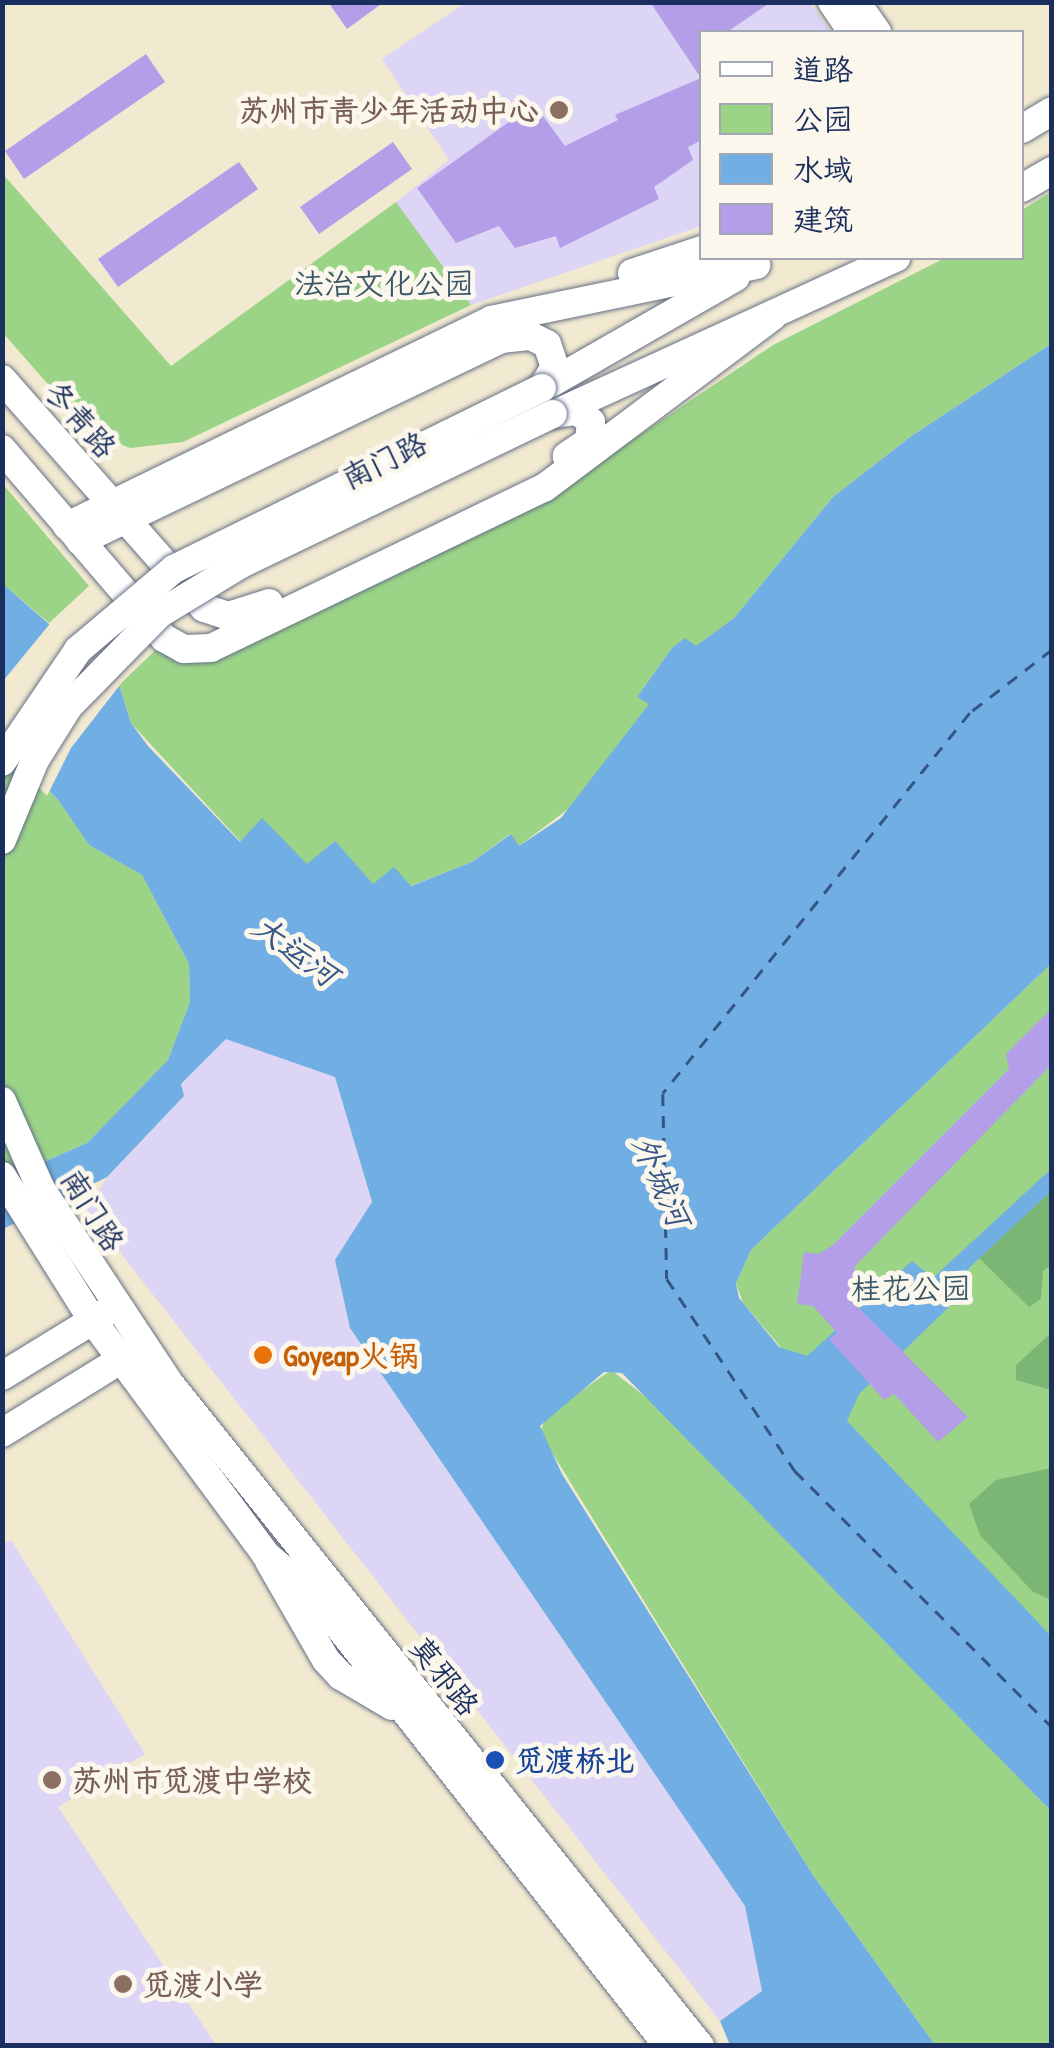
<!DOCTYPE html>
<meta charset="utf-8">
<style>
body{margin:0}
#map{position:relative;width:1054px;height:2048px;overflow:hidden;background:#f1e9d0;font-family:"Patrick Hand","LXGW WenKai TC",sans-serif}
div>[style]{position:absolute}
.built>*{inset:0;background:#dcd5f6}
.green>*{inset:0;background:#9bd487}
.forest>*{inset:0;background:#7cb674}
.water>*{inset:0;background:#70aee3}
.pier>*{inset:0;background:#f1e9d0}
.ferry>*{height:2.5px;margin-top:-1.25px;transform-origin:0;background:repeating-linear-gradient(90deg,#355586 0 12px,transparent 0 22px)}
.building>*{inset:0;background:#b49ee7}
.roads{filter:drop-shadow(0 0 2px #667086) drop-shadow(0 0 2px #667086)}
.secondary>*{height:28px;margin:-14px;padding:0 14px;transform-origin:14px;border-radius:14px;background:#fff}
.bridges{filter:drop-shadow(0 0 2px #667086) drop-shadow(0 0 2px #667086)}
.secondary-bridge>*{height:28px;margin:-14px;padding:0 14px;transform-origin:14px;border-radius:14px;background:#fff}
.dots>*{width:28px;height:28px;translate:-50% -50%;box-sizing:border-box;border:5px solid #fbf7ec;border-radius:50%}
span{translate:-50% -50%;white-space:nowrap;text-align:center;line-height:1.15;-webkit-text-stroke:10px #fbf7ec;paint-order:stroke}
.education-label{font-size:30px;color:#785e54;font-weight:700}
.right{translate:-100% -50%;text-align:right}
.left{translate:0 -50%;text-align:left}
.park-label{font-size:30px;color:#3b5868}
.street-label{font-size:30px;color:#1b2f5e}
.food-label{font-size:30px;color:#c56008;font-weight:700}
.transit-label{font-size:30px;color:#164399;font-weight:700}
.water-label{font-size:32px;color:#355586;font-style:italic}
.frame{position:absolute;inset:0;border:5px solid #1b2f5e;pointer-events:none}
.legend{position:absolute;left:699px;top:30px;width:325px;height:230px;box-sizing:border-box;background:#fbf7ec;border:2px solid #a1a7b3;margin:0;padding:12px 18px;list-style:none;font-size:30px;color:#1b2f5e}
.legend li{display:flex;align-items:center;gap:20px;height:50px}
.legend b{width:50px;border:2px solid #a1a7b3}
</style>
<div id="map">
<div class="built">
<div style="clip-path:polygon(465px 3px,810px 3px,831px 32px,702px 32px,701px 226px,471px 305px,396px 202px,449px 160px,382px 59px)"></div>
<div style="clip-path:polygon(226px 1038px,335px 1077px,372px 1203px,335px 1260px,350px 1328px,745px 1906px,762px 1991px,720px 2021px,87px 1210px,107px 1177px,184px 1096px,181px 1084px)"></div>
<div style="clip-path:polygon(11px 1540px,145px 1754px,58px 1807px,216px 2045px,3px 2045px,2px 1545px)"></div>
</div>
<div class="green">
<div style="clip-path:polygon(2px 173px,171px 366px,396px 202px,471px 305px,183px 442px,130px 448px,110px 440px,61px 399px,3px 333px)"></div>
<div style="clip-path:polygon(1051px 192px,1051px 344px,910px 437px,833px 497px,734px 618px,696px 647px,672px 648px,637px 697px,650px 703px,575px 804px,519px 846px,510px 834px,472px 862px,410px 886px,373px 885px,307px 864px,241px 842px,131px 723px,119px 685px,163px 643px,176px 658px,604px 459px,773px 345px,945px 258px,1022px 258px,1022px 210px)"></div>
<div style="clip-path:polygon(2px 483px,89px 586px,49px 623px,3px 584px)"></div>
<div style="clip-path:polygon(2px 742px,58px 800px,89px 845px,142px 875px,189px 964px,190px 1002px,168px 1060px,87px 1143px,3px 1180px)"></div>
<div style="clip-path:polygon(1051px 964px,1051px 1636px,864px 1445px,743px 1303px,736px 1283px,751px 1250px)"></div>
<div style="clip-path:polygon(611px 1370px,655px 1404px,1051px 1811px,1051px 2045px,935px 2045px,813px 1875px,540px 1433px,546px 1416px)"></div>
</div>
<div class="forest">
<div style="clip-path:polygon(1051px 1191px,1051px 1265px,1043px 1271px,1041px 1299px,1029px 1307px,979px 1258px)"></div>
<div style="clip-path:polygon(1051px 1333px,1051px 1390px,1016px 1380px,1016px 1365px)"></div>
<div style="clip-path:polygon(1051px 1468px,1052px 1468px,1051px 1600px,1032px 1591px,980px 1535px,969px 1504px,996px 1480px)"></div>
</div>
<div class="water">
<div style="clip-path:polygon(1051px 344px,1051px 964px,751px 1250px,736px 1283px,739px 1298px,779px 1347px,807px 1356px,912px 1261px,933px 1278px,1051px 1169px,1051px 1191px,969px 1268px,951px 1305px,859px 1394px,847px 1421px,1051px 1636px,1051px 1811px,622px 1373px,604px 1372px,540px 1426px,562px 1474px,813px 1875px,935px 2045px,730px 2045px,720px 2021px,762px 1991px,745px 1906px,350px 1328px,335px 1260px,372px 1202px,335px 1077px,226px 1039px,181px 1084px,184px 1096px,107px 1177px,3px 1229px,3px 1180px,87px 1143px,168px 1060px,190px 1002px,189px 964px,142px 875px,89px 845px,58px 800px,3px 742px,3px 584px,119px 685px,131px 723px,148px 746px,240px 842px,262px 818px,307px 864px,335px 841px,373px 884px,394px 867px,411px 886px,472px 862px,511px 834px,519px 846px,561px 818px,649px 704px,637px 697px,672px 648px,685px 638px,696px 646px,734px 618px,833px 497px,910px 437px)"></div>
</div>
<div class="pier">
<div style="clip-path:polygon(53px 620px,123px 681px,71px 748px,47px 796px,2px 749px,3px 681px)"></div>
</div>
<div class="ferry">
<div style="left:1052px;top:650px;width:103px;rotate:142.5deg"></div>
<div style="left:970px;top:713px;width:489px;rotate:128.9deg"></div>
<div style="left:663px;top:1094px;width:185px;rotate:88.8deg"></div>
<div style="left:667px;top:1279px;width:231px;rotate:56.3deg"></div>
<div style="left:795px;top:1471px;width:363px;rotate:44.9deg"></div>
</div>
<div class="building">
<div style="clip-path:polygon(328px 2px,384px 2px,347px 29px)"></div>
<div style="clip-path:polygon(650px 2px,771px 2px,727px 32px,702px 32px,702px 140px,688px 147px,693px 160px,654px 187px,659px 199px,560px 248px,556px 236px,515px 248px,499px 226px,456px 243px,417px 188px,534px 104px,565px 146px,618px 120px,615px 115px,701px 78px)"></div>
<div style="clip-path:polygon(146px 54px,165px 82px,24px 179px,5px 151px)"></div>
<div style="clip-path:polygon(393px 142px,412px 169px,319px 234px,300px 207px)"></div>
<div style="clip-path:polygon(239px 162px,258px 189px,118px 287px,98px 259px)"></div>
<div style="clip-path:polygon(1052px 1008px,1052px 1064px,855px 1266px,851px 1300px,968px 1417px,938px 1442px,894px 1394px,884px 1400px,829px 1339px,837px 1333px,813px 1306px,797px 1304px,804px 1252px,818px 1254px,833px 1245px,1009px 1069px,1006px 1054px)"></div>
</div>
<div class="roads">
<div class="secondary">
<div style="left:832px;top:2px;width:36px;rotate:56deg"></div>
<div style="left:856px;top:2px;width:37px;rotate:55deg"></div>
<div style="left:1022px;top:129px;width:35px;rotate:-31deg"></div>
<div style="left:1022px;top:188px;width:34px;rotate:-30deg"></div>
<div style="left:632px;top:273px;width:74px;rotate:-18.2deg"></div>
<div style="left:2px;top:379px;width:305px;rotate:48.6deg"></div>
<div style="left:204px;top:608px;width:25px;rotate:18deg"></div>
<div style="left:228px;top:616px;width:43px;rotate:-17.6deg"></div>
<div style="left:544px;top:387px;width:221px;rotate:-29.8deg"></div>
<div style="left:559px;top:412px;width:371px;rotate:-24.6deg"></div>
<div style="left:553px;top:414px;width:25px;rotate:-7deg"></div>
<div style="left:578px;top:411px;width:17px;rotate:40deg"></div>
<div style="left:591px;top:422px;width:19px;rotate:96deg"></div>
<div style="left:589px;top:441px;width:27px;rotate:146deg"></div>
<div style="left:2px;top:449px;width:249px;rotate:49.4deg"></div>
<div style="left:164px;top:638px;width:23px;rotate:29deg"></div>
<div style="left:184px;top:649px;width:27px;rotate:-2deg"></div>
<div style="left:211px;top:648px;width:369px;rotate:-25.7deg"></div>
<div style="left:544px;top:488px;width:286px;rotate:-36.9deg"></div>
<div style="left:67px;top:526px;width:471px;rotate:-25.9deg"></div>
<div style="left:491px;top:320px;width:271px;rotate:-11.7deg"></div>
<div style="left:80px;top:541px;width:467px;rotate:-25.6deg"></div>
<div style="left:501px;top:339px;width:30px;rotate:-6deg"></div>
<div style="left:531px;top:336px;width:18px;rotate:27deg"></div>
<div style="left:547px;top:344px;width:24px;rotate:71deg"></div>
<div style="left:555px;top:367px;width:25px;rotate:122deg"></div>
<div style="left:2px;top:1101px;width:96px;rotate:66.1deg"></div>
<div style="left:41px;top:1189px;width:234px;rotate:56.5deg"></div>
<div style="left:170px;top:1384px;width:848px;rotate:51.32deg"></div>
<div style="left:2px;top:1176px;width:171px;rotate:57.9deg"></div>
<div style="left:93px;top:1321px;width:291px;rotate:53.5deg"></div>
<div style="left:266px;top:1555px;width:62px;rotate:39.8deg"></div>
<div style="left:314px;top:1595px;width:573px;rotate:51.87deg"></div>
<div style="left:2px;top:1376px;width:121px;rotate:-31.5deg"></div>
<div style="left:2px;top:1433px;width:154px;rotate:-31.7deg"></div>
<div style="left:269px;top:1561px;width:114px;rotate:60.1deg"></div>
<div style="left:326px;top:1660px;width:22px;rotate:47deg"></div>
<div style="left:341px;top:1676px;width:59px;rotate:30.5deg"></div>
</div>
</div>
<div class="bridges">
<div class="secondary-bridge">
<div style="left:2px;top:762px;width:135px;rotate:-55.8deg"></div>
<div style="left:78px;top:650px;width:126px;rotate:-40.2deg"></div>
<div style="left:174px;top:569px;width:410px;rotate:-26.2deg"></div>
<div style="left:2px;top:840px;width:87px;rotate:-67.6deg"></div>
<div style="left:35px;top:760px;width:64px;rotate:-57.8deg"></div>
<div style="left:69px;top:706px;width:129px;rotate:-45.6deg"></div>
<div style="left:159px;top:614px;width:96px;rotate:-31.4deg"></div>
<div style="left:241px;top:564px;width:346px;rotate:-25.7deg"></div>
</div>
</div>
<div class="dots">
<div style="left:559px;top:110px;background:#8d6e63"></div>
<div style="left:263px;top:1355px;background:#e8710a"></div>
<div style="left:495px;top:1760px;background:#1a4fb4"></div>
<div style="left:52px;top:1780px;background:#8d6e63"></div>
<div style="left:123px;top:1984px;background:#8d6e63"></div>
</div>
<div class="education-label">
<span class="right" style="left:539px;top:110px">苏州市青少年活动中心</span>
<span class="left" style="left:72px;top:1780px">苏州市觅渡中学校</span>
<span class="left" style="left:143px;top:1984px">觅渡小学</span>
</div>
<div class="park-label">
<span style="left:384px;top:283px">法治文化公园</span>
<span style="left:911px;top:1288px">桂花公园</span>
</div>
<div class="street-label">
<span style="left:81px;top:419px;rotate:49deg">冬青路</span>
<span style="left:384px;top:460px;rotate:-26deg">南门路</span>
<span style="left:93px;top:1210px;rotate:58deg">南门路</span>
<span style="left:445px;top:1676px;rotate:52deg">莫邪路</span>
</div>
<div class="food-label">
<span class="left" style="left:283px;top:1355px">Goyeap火锅</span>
</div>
<div class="transit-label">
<span class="left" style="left:515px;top:1760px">觅渡桥北</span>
</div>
<div class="water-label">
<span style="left:295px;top:951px;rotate:36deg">大运河</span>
<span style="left:661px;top:1181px;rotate:66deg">外城河</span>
</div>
<div class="frame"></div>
<ul class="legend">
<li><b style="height:12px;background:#fff"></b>道路</li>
<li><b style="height:28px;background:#9bd487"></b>公园</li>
<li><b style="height:28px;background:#70aee3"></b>水域</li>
<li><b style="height:28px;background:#b49ee7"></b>建筑</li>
</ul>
</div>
